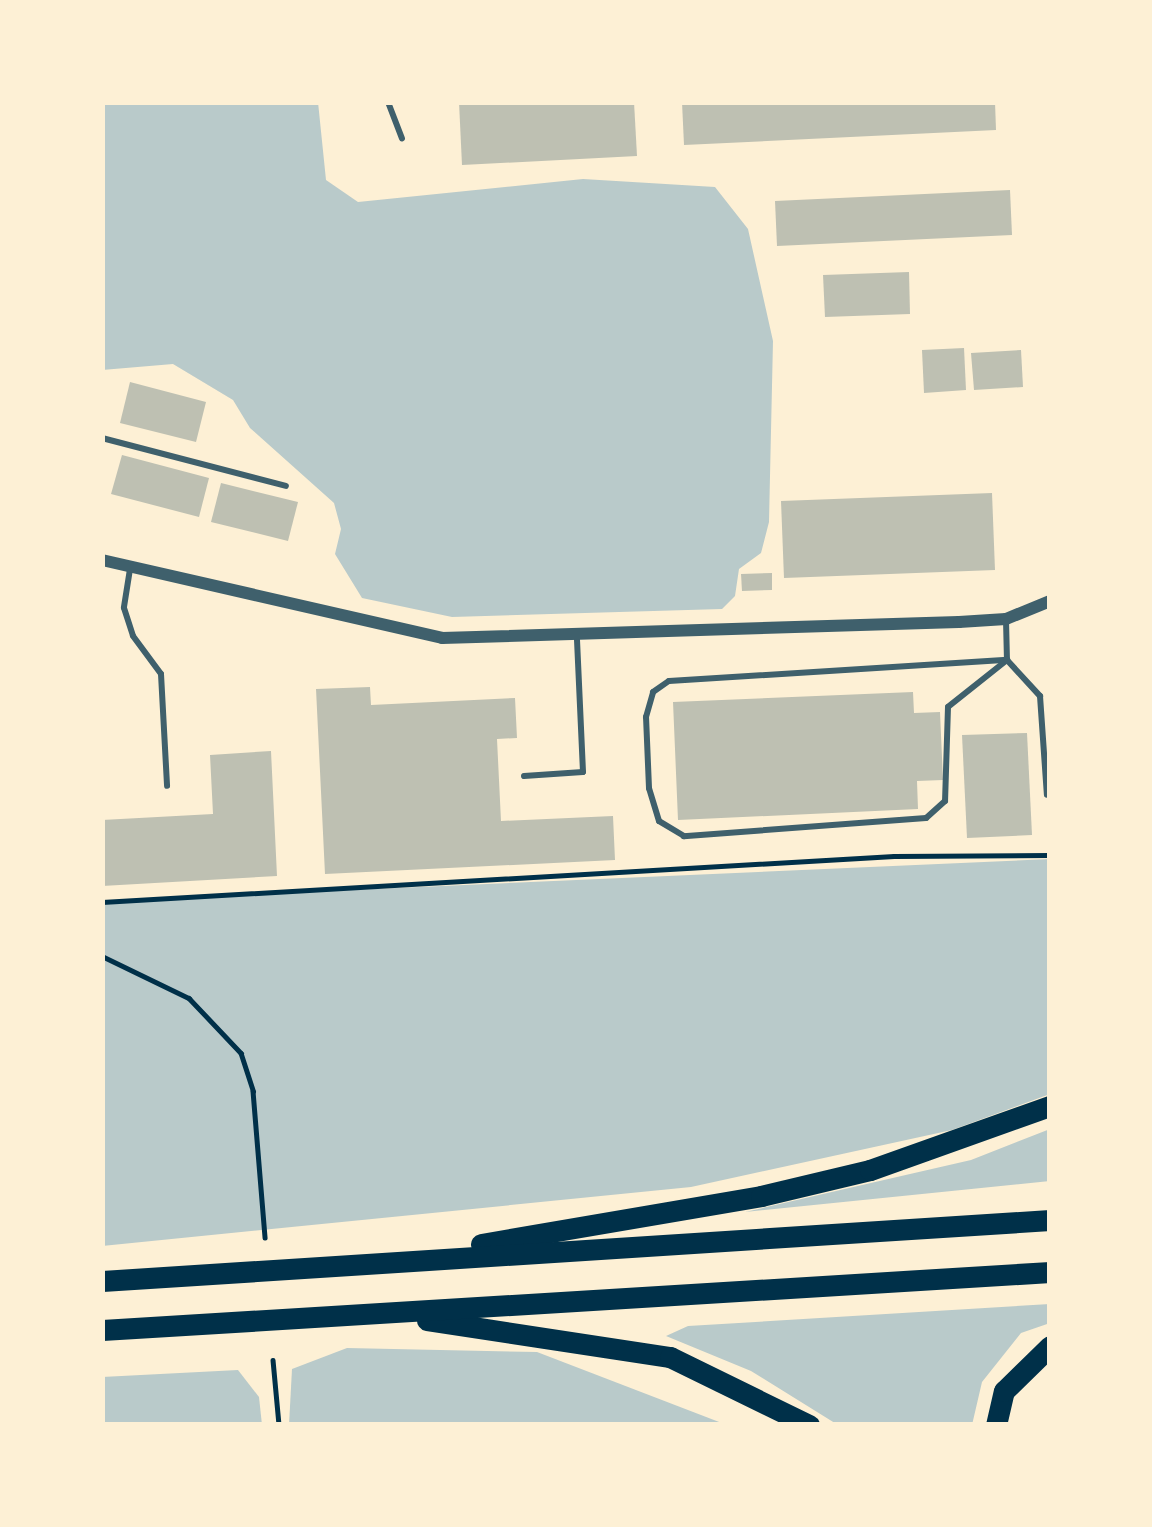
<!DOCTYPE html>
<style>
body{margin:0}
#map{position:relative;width:1152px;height:1527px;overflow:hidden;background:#fdf0d5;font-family:Rubik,sans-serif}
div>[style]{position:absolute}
.green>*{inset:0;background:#b9caca}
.building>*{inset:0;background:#bec0b2}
.path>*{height:4.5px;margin:-2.25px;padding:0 2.25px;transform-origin:2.25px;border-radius:2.25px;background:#003049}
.service>*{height:6px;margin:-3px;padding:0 3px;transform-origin:3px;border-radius:3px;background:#3f606c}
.minor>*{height:12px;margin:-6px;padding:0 6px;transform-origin:6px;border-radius:6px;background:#3f606c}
.trunk>*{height:21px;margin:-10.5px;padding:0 10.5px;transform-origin:10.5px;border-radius:10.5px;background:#003049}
span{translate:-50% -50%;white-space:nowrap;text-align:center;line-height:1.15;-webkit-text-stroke:12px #fdf0d5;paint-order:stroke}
.frame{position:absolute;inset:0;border:105px solid #fdf0d5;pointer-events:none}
</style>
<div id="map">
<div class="green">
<div style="clip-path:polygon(102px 102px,318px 102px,326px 180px,358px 202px,583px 179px,715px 187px,748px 229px,773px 341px,769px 522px,761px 553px,739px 569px,735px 596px,722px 609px,452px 617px,362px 598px,335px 554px,341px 529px,334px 503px,250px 428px,233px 400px,173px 364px,102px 370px)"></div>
<div style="clip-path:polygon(1050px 859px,1050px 1094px,952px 1130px,691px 1187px,102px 1246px,102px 901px)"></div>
<div style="clip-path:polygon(1050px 1129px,1050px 1181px,745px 1212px,971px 1160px)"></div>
<div style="clip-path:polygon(1050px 1304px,1050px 1323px,1021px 1333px,982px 1382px,972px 1425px,838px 1425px,751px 1371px,666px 1336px,688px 1326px)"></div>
<div style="clip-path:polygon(347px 1348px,537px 1352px,727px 1425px,289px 1425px,292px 1369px)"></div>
<div style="clip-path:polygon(238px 1370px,259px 1397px,262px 1425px,102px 1425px,102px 1377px)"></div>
</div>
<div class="building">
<div style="clip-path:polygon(459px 102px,634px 102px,637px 156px,462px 165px)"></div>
<div style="clip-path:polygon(682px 102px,995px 102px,996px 130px,684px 145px)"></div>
<div style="clip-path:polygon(1010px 190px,1012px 235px,777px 246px,775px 201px)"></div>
<div style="clip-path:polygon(909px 272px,910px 314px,825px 317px,823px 275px)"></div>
<div style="clip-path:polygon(964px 348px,966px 390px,924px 393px,922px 350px)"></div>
<div style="clip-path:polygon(1021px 350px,1023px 387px,974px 390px,971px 353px)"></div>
<div style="clip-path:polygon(130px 382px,206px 402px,196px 442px,120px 423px)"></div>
<div style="clip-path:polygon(122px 455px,209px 478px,199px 517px,111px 494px)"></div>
<div style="clip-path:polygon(221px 483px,298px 502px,288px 541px,211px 522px)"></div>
<div style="clip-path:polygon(992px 493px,995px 570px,784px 578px,781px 501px)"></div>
<div style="clip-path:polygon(772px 573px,772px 590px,742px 591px,741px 574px)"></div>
<div style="clip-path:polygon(370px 687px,371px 705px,515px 698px,517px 738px,497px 739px,501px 821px,613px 816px,615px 860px,325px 874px,316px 689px)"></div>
<div style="clip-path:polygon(913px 692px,914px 713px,940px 712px,943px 780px,917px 781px,918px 809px,678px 820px,673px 702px)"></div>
<div style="clip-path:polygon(1027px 733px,1032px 835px,967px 838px,962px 735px)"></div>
<div style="clip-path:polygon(271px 751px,277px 876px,102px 886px,102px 820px,213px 814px,210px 755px)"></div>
</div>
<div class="path">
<div style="left:102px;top:902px;width:793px;rotate:-3.32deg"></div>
<div style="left:894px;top:856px;width:156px;rotate:-0.4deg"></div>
<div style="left:102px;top:956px;width:97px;rotate:25.8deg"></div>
<div style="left:189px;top:998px;width:76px;rotate:46.6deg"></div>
<div style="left:241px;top:1053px;width:40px;rotate:72deg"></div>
<div style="left:253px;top:1091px;width:147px;rotate:85.3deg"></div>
<div style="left:273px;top:1360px;width:65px;rotate:84.7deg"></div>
</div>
<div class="service">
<div style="left:388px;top:102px;width:39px;rotate:69deg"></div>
<div style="left:102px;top:438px;width:190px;rotate:14.6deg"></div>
<div style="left:130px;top:569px;width:39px;rotate:99deg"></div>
<div style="left:124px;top:608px;width:29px;rotate:72deg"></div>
<div style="left:133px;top:636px;width:47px;rotate:53.6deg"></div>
<div style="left:161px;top:674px;width:112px;rotate:86.9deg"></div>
<div style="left:1006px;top:620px;width:40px;rotate:88.6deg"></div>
<div style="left:1007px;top:660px;width:75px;rotate:141.5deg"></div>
<div style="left:948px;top:707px;width:94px;rotate:91.8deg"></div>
<div style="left:945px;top:801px;width:25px;rotate:138deg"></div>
<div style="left:926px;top:818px;width:243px;rotate:175.7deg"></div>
<div style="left:684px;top:836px;width:29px;rotate:-149deg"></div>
<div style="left:659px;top:821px;width:34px;rotate:-107deg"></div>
<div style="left:649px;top:788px;width:71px;rotate:-92.4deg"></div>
<div style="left:646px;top:717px;width:26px;rotate:-74deg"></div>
<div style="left:653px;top:692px;width:19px;rotate:-35deg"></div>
<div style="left:669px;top:681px;width:339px;rotate:-3.6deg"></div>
<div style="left:1007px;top:660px;width:49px;rotate:47.5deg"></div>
<div style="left:1040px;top:696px;width:99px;rotate:86deg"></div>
<div style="left:524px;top:776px;width:59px;rotate:-3.9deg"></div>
<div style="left:583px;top:772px;width:134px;rotate:-92.6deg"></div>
</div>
<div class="minor">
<div style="left:102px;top:560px;width:349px;rotate:12.9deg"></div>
<div style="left:442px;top:638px;width:517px;rotate:-1.77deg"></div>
<div style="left:959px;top:622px;width:47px;rotate:-3.7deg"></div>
<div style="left:1006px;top:619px;width:48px;rotate:-22.2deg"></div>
</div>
<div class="trunk">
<div style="left:481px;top:1244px;width:284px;rotate:-9.7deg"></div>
<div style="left:761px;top:1196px;width:112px;rotate:-13.4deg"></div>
<div style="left:870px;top:1170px;width:191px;rotate:-19.6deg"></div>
<div style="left:102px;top:1281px;width:950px;rotate:-3.68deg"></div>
<div style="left:427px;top:1320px;width:246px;rotate:8.7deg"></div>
<div style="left:670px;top:1357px;width:155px;rotate:26.1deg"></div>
<div style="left:102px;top:1330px;width:950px;rotate:-3.5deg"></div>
<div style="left:996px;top:1425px;width:35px;rotate:-77deg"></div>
<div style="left:1004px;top:1391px;width:64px;rotate:-44.4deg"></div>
</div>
<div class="frame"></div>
</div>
